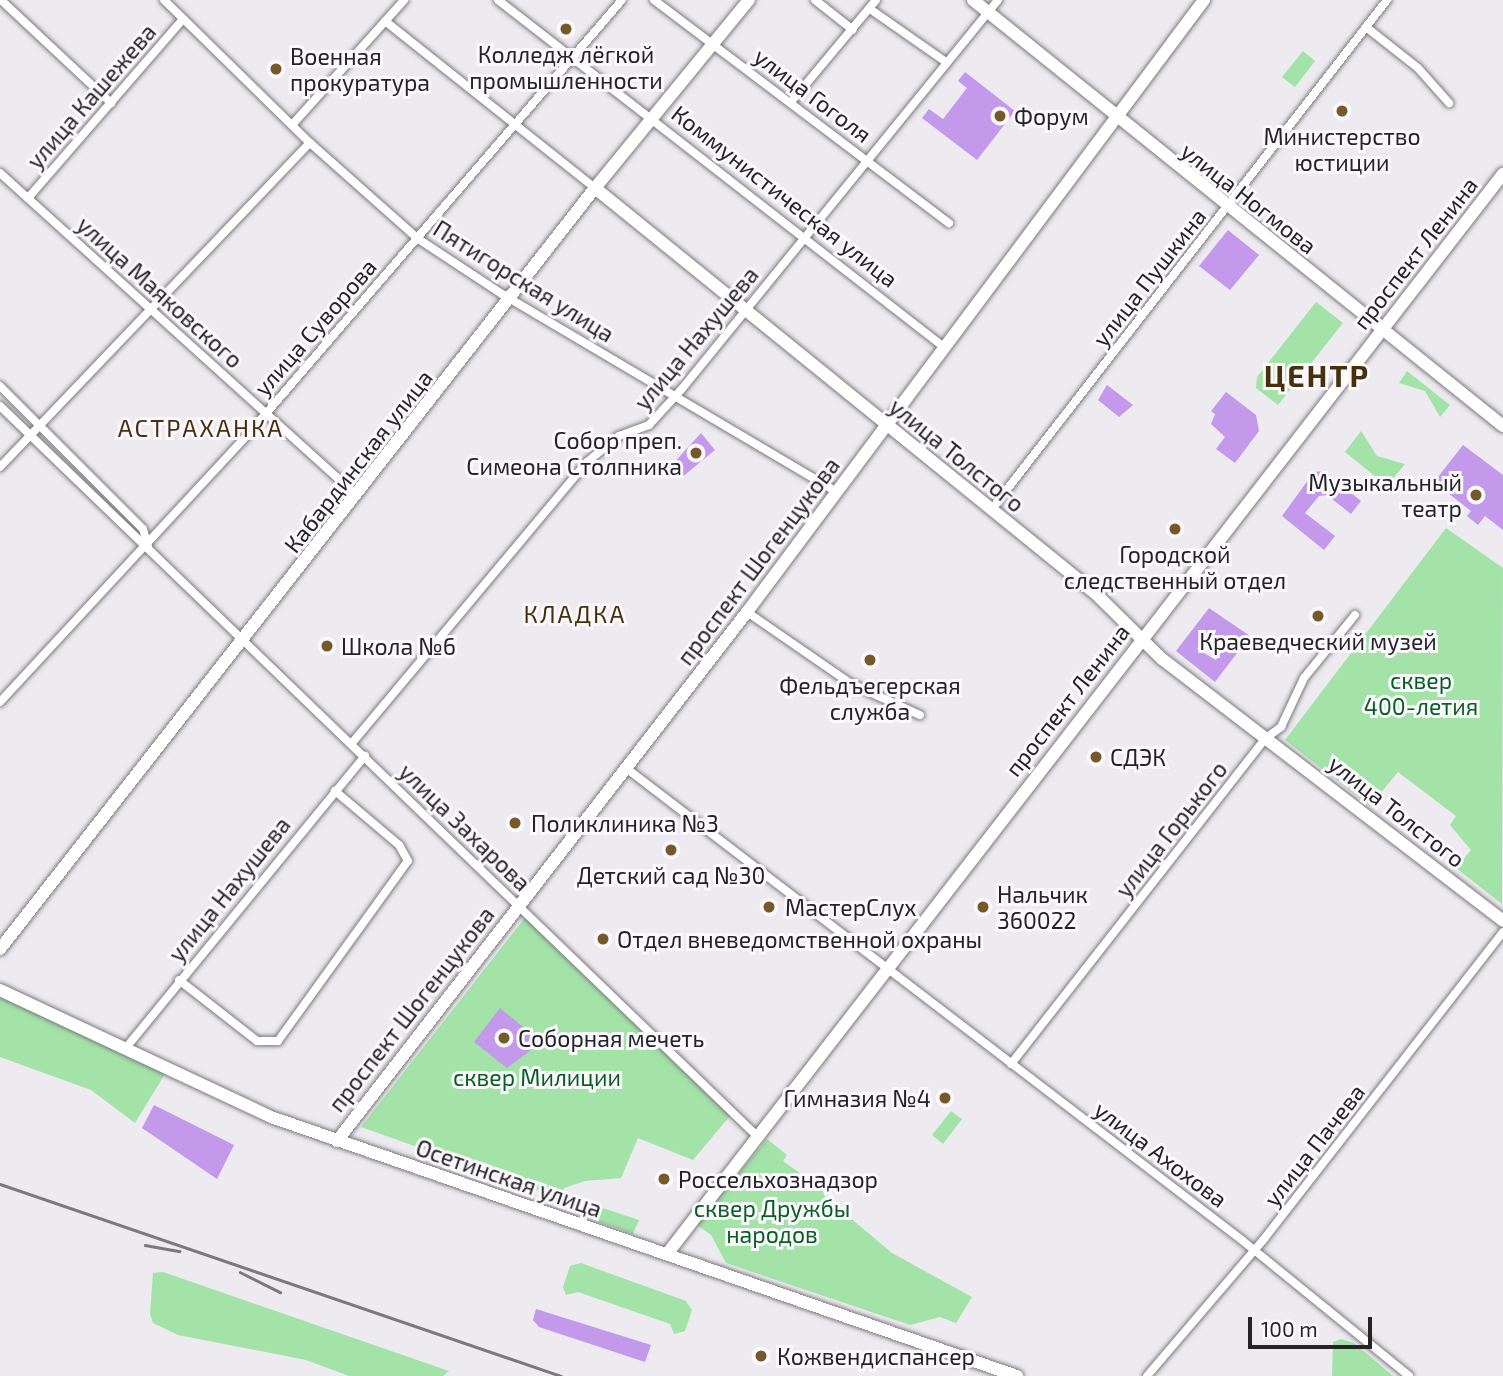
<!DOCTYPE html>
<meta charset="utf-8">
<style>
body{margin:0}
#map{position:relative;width:1503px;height:1376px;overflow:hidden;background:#edeaf0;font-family:"Exo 2",sans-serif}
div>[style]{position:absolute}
.green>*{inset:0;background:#a3e3a8}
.building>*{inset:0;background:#c399eb}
.roads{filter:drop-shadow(0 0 2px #7c797f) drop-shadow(0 0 2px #7c797f)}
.street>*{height:8px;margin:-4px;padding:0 4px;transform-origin:4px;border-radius:4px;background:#fff}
.secondary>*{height:12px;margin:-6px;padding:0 6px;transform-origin:6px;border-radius:6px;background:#fff}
.rail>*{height:2.5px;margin:-1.25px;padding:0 1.25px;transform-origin:1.25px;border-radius:1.25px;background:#7b797d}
.dots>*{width:19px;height:19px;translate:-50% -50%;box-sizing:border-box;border:4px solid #faf7fd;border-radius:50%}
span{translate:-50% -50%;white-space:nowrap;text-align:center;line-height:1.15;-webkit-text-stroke:6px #faf7fd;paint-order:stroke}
.poi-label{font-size:23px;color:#242325}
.left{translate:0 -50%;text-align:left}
.right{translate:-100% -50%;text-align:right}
.street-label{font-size:23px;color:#242325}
.park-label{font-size:23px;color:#095f20}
.neighbourhood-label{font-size:24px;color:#46310b;letter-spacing:2px}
.district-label{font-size:30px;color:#46310b;font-weight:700;letter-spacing:2px}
.scale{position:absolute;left:1248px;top:1317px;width:124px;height:32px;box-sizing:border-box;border:4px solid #242325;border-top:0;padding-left:9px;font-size:21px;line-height:24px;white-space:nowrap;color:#242325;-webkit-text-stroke:5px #faf7fd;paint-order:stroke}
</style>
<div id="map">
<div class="green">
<div style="clip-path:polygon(1303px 51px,1315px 61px,1295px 87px,1282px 77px)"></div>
<div style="clip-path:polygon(1316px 302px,1343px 323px,1278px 405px,1256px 388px,1257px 377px)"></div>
<div style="clip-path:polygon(1407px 371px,1450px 405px,1440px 417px,1425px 391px,1399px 383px)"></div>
<div style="clip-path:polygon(1361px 431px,1377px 456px,1405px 464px,1387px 486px,1345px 452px)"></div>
<div style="clip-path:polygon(1446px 528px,1503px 568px,1502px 904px,1456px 868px,1471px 850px,1450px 825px,1456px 816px,1398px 772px,1370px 806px,1285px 740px)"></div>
<div style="clip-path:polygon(527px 915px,730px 1116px,693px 1160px,638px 1138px,621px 1178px,585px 1181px,564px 1188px,560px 1198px,361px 1127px)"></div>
<div style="clip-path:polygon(0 997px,165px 1074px,135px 1123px,91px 1090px,0 1057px)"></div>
<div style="clip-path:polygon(951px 1111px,962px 1119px,943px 1144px,932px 1135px)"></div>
<div style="clip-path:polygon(767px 1139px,787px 1155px,783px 1161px,822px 1189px,829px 1208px,836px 1206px,892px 1253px,972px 1297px,956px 1323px,940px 1317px,910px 1325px,726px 1263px,711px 1235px,697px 1225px)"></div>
<div style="clip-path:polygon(581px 1201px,639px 1220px,633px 1234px,576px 1214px,573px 1206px)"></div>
<div style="clip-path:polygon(581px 1263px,686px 1301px,692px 1310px,685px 1331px,674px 1334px,670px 1324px,578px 1292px,566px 1295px,563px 1287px,570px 1266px)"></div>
<div style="clip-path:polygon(162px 1272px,166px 1273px,449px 1371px,443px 1376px,349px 1376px,306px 1360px,178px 1335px,153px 1323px,150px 1314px,153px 1273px)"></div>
<div style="clip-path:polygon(1341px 1339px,1354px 1343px,1393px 1376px,1332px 1376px,1333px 1342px)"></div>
</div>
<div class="building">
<div style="clip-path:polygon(965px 72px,1015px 111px,977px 160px,922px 118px,929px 109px,943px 119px,967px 88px,958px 81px)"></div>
<div style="clip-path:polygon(1228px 230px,1259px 255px,1230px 290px,1199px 266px)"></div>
<div style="clip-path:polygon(1107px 385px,1133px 405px,1119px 417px,1098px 400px)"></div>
<div style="clip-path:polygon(1226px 392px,1256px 415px,1259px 431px,1235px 463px,1216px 449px,1225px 437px,1211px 424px,1215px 414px,1211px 411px)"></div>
<div style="clip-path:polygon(701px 433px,715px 450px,681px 478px,671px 466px)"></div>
<div style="clip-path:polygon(1463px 445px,1503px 475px,1503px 530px,1485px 516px,1478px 525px,1467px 516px,1471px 511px,1434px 482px)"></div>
<div style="clip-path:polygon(1324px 471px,1361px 501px,1351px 514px,1327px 495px,1319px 496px,1305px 513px,1335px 536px,1324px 550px,1282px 516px,1314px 472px)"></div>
<div style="clip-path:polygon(evenodd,1209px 608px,1250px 636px,1215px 682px,1176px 651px,1209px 608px,1210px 632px,1227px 644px,1216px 660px,1197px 649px,1210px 632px)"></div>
<div style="clip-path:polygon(500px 1008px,533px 1035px,525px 1045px,531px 1050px,507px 1068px,474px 1042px)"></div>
<div style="clip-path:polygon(154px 1105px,234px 1145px,217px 1179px,142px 1128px)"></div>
<div style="clip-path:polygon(536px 1309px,651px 1345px,645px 1362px,539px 1327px,533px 1320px)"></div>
</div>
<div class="roads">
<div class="street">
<div style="left:1px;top:0;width:151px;rotate:43.1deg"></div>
<div style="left:164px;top:0;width:204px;rotate:44.4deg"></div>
<div style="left:310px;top:143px;width:143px;rotate:41.6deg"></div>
<div style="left:417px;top:238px;width:102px;rotate:33.4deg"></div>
<div style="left:502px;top:294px;width:389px;rotate:30.6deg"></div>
<div style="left:498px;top:0;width:566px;rotate:37.9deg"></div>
<div style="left:654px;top:0;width:370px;rotate:37.1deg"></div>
<div style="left:815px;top:0;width:48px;rotate:38.3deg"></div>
<div style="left:870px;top:9px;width:93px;rotate:34.9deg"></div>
<div style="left:385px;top:21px;width:268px;rotate:38.5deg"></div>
<div style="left:1366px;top:27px;width:66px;rotate:38.3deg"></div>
<div style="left:1418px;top:68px;width:47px;rotate:48.5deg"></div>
<div style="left:791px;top:102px;width:133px;rotate:-50.2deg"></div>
<div style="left:292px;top:125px;width:168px;rotate:-48.1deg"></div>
<div style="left:0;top:173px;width:481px;rotate:42.1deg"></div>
<div style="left:28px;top:198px;width:237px;rotate:-49.1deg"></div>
<div style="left:0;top:386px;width:202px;rotate:45deg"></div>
<div style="left:143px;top:529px;width:18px;rotate:74deg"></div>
<div style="left:0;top:406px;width:1050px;rotate:43.96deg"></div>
<div style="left:0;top:467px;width:448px;rotate:-46.3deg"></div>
<div style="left:991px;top:510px;width:646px;rotate:-52.17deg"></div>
<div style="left:747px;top:612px;width:125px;rotate:34.6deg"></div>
<div style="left:850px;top:683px;width:77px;rotate:24.6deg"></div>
<div style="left:0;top:702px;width:379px;rotate:-47.2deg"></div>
<div style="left:257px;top:424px;width:559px;rotate:-49.28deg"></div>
<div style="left:352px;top:743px;width:366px;rotate:-50.1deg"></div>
<div style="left:587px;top:462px;width:41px;rotate:-39.1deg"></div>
<div style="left:619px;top:436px;width:32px;rotate:-20deg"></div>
<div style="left:649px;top:425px;width:47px;rotate:-47.6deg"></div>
<div style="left:681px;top:390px;width:503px;rotate:-50.9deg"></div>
<div style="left:626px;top:768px;width:777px;rotate:37.47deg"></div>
<div style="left:1243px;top:1241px;width:214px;rotate:39.1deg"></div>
<div style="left:179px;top:980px;width:99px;rotate:38deg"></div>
<div style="left:257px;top:1041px;width:21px"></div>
<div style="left:278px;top:1041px;width:222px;rotate:-54.2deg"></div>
<div style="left:408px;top:861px;width:18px;rotate:-119deg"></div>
<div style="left:399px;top:845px;width:84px;rotate:-139.8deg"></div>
<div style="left:125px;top:1049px;width:379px;rotate:-50.7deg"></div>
<div style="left:1011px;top:1064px;width:414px;rotate:-52deg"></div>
<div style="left:1266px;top:738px;width:19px;rotate:-36deg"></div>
<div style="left:1281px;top:727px;width:54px;rotate:-64.9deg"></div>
<div style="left:1304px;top:678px;width:81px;rotate:-51deg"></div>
<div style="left:1147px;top:1376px;width:180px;rotate:-49.5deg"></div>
<div style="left:1264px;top:1239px;width:389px;rotate:-52.1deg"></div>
</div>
<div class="secondary">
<div style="left:973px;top:0;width:680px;rotate:38.79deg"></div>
<div style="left:595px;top:188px;width:643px;rotate:39.01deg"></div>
<div style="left:1095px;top:593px;width:94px;rotate:44.6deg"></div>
<div style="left:1162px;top:659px;width:430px;rotate:37.5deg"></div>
<div style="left:0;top:949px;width:966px;rotate:-51.98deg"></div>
<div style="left:595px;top:188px;width:243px;rotate:-50.7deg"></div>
<div style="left:0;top:990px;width:299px;rotate:25.1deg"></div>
<div style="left:271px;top:1117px;width:790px;rotate:19.15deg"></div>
<div style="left:337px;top:1141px;width:669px;rotate:-52.22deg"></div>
<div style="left:747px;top:612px;width:764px;rotate:-53.25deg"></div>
<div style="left:667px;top:1254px;width:1366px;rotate:-52.26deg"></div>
</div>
</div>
<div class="rail">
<div style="left:0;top:1184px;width:593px;rotate:18.89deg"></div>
<div style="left:145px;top:1245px;width:35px;rotate:10deg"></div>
<div style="left:240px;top:1272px;width:45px;rotate:26.6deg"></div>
</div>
<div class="dots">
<div style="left:566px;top:29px;background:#75592b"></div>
<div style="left:276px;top:69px;background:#75592b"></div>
<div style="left:1342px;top:111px;background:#75592b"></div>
<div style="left:1000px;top:116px;background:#75592b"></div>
<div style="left:696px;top:453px;background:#75592b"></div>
<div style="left:1476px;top:495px;background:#75592b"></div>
<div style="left:1175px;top:529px;background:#75592b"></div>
<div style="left:1318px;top:616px;background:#75592b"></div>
<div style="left:327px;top:646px;background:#75592b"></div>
<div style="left:870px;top:660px;background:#75592b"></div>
<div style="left:1096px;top:757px;background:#75592b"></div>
<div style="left:515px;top:823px;background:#75592b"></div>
<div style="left:671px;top:850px;background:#75592b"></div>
<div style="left:769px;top:907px;background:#75592b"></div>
<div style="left:983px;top:907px;background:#75592b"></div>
<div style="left:603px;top:939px;background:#75592b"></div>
<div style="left:504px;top:1038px;background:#75592b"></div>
<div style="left:945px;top:1098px;background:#75592b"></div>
<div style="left:664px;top:1179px;background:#75592b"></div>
<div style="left:761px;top:1356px;background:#75592b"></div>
</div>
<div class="poi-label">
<span style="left:566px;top:67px">Колледж лёгкой<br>промышленности</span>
<span class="left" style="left:290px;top:69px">Военная<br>прокуратура</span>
<span class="left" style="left:1014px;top:116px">Форум</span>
<span style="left:1342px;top:149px">Министерство<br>юстиции</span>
<span class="right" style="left:682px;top:453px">Собор преп.<br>Симеона Столпника</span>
<span class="right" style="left:1462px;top:495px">Музыкальный<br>театр</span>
<span style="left:1175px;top:567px">Городской<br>следственный отдел</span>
<span style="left:1318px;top:641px">Краеведческий музей</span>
<span class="left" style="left:341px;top:646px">Школа №6</span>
<span style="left:870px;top:698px">Фельдъегерская<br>служба</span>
<span class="left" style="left:1110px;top:757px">СДЭК</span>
<span class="left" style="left:531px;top:823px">Поликлиника №3</span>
<span style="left:671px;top:875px">Детский сад №30</span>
<span class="left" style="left:997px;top:907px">Нальчик<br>360022</span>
<span class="left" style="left:785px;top:907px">МастерСлух</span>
<span class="left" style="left:617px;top:939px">Отдел вневедомственной охраны</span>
<span class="left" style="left:518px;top:1038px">Соборная мечеть</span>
<span class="right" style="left:931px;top:1098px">Гимназия №4</span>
<span class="left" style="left:678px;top:1179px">Россельхознадзор</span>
<span class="left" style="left:777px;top:1356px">Кожвендиспансер</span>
</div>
<div class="street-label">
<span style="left:813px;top:95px;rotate:37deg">улица Гоголя</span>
<span style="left:91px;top:96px;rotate:-49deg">улица Кашежева</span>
<span style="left:785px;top:196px;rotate:38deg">Коммунистическая улица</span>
<span style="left:1249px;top:198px;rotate:38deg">улица Ногмова</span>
<span style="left:1415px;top:253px;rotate:-52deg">проспект Ленина</span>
<span style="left:1149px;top:277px;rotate:-52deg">улица Пушкина</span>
<span style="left:524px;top:281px;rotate:32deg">Пятигорская улица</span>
<span style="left:160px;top:292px;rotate:42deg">улица Маяковского</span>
<span style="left:315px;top:327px;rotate:-49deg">улица Суворова</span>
<span style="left:696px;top:338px;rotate:-50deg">улица Нахушева</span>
<span style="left:957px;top:455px;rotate:39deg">улица Толстого</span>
<span style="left:358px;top:461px;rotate:-52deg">Кабардинская улица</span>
<span style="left:758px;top:561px;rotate:-53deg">проспект Шогенцукова</span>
<span style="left:1067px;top:700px;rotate:-52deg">проспект Ленина</span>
<span style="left:1397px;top:811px;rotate:38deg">улица Толстого</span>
<span style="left:465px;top:827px;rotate:44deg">улица Захарова</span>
<span style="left:1171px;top:829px;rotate:-52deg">улица Горького</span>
<span style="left:229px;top:889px;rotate:-51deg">улица Нахушева</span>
<span style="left:411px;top:1009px;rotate:-52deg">проспект Шогенцукова</span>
<span style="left:1314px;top:1145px;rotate:-52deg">улица Пачева</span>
<span style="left:1161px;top:1154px;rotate:37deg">улица Ахохова</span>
<span style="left:509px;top:1178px;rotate:19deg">Осетинская улица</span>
</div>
<div class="park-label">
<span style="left:1421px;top:693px">сквер<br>400-летия</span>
<span style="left:537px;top:1077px">сквер Милиции</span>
<span style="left:772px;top:1221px">сквер Дружбы<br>народов</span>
</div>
<div class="neighbourhood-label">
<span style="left:201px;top:428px">АСТРАХАНКА</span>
<span style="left:575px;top:614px">КЛАДКА</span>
</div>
<div class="district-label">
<span style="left:1317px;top:375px">ЦЕНТР</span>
</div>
<div class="scale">100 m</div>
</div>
